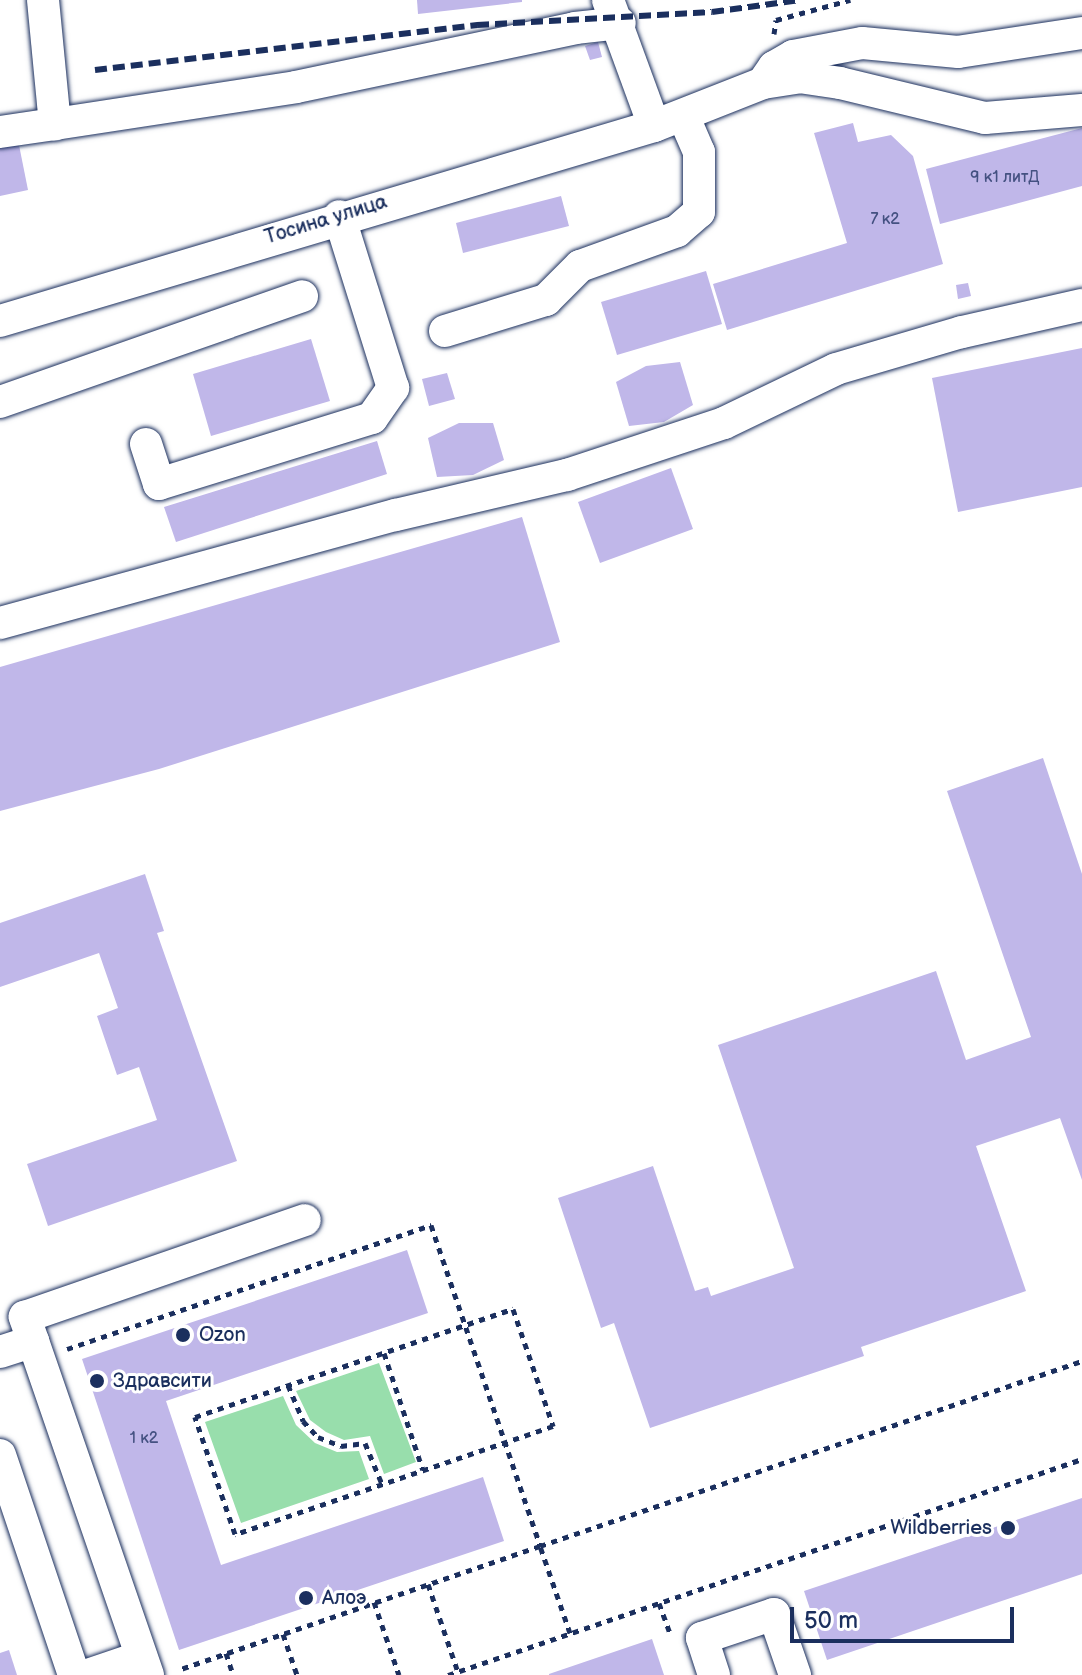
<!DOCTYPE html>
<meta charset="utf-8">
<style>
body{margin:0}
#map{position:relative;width:1082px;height:1675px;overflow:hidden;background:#fff;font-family:"Balsamiq Sans",sans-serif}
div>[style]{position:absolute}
.green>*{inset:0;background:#98deac}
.building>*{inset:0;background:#c0b7e9}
.path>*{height:5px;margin-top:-2.5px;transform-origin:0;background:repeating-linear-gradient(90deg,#1b2f5e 0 6px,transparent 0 12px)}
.roads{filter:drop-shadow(0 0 2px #1b2f5e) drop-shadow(0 0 2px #1b2f5e)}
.minor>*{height:32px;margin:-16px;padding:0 16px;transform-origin:16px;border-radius:16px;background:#fff}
.rail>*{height:6px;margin-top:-3px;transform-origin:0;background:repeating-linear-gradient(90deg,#1b2f5e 0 12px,transparent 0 18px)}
.dots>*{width:22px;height:22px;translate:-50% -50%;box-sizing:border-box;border:4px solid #fff;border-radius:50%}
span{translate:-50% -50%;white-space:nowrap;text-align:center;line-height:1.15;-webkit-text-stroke:6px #fff;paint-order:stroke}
.number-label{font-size:16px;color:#445181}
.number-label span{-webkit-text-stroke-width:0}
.street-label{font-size:20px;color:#1b2f5e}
.poi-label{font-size:20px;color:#1b2f5e}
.left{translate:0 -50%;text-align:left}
.right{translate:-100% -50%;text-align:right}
.scale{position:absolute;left:790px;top:1607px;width:224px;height:36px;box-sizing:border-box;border:4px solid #1b2f5e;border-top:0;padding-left:10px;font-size:24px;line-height:28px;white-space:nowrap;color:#1b2f5e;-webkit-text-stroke:6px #fff;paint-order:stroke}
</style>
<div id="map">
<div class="green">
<div style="clip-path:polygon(379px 1363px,416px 1462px,384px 1474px,370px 1436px,344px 1440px,326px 1432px,310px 1420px,296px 1391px)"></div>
<div style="clip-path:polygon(283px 1396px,296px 1425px,315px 1443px,337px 1452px,359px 1451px,369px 1479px,241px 1523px,205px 1422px)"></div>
</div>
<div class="building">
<div style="clip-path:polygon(417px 0,522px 0,522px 2px,418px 14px)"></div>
<div style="clip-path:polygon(598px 42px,602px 57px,590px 60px,585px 46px)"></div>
<div style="clip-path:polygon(853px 123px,858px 142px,891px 135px,913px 156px,943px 264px,727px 330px,713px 284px,847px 243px,814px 133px)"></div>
<div style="clip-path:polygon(1082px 128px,1082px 186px,940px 224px,926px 169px)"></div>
<div style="clip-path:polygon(17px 135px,28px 190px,0 196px,0 139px)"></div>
<div style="clip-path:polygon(561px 196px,569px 226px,463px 253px,456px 223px)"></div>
<div style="clip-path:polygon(706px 271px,722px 324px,617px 355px,601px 302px)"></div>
<div style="clip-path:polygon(968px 283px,971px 296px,958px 299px,956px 285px)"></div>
<div style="clip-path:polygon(311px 339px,330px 401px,211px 436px,193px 374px)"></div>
<div style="clip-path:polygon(1082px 348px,1082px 487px,958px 512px,932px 378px)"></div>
<div style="clip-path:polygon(680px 362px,693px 405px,664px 422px,629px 426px,616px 382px,646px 366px)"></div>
<div style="clip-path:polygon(447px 373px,455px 399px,429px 406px,422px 379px)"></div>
<div style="clip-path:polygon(459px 423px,493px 423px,504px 460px,473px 475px,437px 477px,428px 438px)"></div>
<div style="clip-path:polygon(377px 441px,387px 474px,176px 542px,164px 507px)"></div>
<div style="clip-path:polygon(671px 468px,693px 529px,600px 563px,578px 502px)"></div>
<div style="clip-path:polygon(522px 517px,560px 642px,159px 769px,0 811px,0 667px)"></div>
<div style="clip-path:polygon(1043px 758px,1082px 874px,1082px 1180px,1060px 1118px,976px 1146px,1026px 1291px,861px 1347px,864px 1356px,650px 1428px,614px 1323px,601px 1328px,558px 1198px,653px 1166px,695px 1291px,708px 1287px,711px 1296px,794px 1268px,718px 1045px,936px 971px,966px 1060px,1031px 1037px,947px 791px)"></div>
<div style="clip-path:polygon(145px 874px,164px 931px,157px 933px,237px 1161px,48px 1226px,27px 1164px,157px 1120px,139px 1067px,117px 1075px,97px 1016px,118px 1008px,99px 953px,0 987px,0 923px)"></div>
<div style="clip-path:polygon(407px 1250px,428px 1313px,166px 1401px,221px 1565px,483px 1477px,504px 1541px,179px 1650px,82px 1359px)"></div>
<div style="clip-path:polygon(1082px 1498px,1082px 1574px,827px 1660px,804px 1591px)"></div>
<div style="clip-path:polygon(652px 1639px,664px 1675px,549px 1675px,549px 1674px)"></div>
<div style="clip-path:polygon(9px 1650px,17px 1675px,0 1675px,0 1653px)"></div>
</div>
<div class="path">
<div style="left:774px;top:34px;width:14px;rotate:-82deg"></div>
<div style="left:776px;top:20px;width:77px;rotate:-15.1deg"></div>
<div style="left:513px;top:1309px;width:124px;rotate:71.1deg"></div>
<div style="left:553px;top:1426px;width:336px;rotate:161.2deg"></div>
<div style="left:235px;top:1534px;width:124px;rotate:-108.9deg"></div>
<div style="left:195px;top:1417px;width:336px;rotate:-18.8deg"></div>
<div style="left:67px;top:1349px;width:385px;rotate:-18.8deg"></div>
<div style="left:431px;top:1225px;width:339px;rotate:71.2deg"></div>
<div style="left:540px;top:1546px;width:383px;rotate:161.1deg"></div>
<div style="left:384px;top:1353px;width:123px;rotate:71.6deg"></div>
<div style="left:288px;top:1385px;width:39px;rotate:67deg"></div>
<div style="left:303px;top:1421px;width:22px;rotate:47deg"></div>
<div style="left:318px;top:1437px;width:25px;rotate:21deg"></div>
<div style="left:341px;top:1446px;width:24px;rotate:-7deg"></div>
<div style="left:365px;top:1443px;width:44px;rotate:67.5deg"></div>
<div style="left:428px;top:1584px;width:93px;rotate:71.2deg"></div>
<div style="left:374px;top:1602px;width:77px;rotate:71.1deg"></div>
<div style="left:659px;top:1603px;width:35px;rotate:70deg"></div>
<div style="left:570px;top:1633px;width:92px;rotate:-109deg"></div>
<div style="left:540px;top:1546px;width:573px;rotate:-18.85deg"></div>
<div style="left:283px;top:1634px;width:43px;rotate:71.1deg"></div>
<div style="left:226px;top:1653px;width:23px;rotate:72deg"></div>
<div style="left:448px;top:1675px;width:670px;rotate:-18.81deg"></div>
</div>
<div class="roads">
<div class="minor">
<div style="left:43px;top:0;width:125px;rotate:84.5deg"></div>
<div style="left:55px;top:124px;width:244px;rotate:-8.7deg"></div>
<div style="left:296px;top:87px;width:285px;rotate:-11.9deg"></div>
<div style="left:575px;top:28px;width:45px;rotate:-6.3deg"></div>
<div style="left:608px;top:0;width:134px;rotate:69.9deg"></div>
<div style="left:1082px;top:33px;width:125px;rotate:171.3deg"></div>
<div style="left:958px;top:52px;width:96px;rotate:-174.6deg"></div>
<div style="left:862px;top:43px;width:70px;rotate:169.3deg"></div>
<div style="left:793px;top:56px;width:22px;rotate:150deg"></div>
<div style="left:774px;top:67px;width:19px;rotate:125deg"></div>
<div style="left:763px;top:83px;width:36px;rotate:-9deg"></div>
<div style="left:799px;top:77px;width:41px;rotate:8.3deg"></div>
<div style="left:840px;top:83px;width:149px;rotate:13.6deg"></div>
<div style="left:985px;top:118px;width:97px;rotate:-4.7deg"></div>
<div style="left:0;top:132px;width:56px;rotate:-8.3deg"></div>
<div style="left:0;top:321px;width:682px;rotate:-16.6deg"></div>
<div style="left:654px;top:126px;width:117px;rotate:-21.5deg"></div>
<div style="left:445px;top:331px;width:106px;rotate:-17.1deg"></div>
<div style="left:546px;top:300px;width:48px;rotate:-45deg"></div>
<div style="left:580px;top:266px;width:103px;rotate:-19.8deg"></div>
<div style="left:677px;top:231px;width:29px;rotate:-41deg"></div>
<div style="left:699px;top:212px;width:60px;rotate:-90deg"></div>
<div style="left:699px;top:152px;width:40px;rotate:-113.4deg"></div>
<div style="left:0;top:402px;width:320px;rotate:-19.3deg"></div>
<div style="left:146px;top:444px;width:42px;rotate:72deg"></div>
<div style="left:159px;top:484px;width:223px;rotate:-17.2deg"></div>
<div style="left:372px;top:418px;width:37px;rotate:-55deg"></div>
<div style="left:393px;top:388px;width:180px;rotate:-107.4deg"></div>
<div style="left:0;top:623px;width:410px;rotate:-15.3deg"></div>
<div style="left:396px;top:515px;width:176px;rotate:-13.2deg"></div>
<div style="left:567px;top:475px;width:165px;rotate:-18.3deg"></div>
<div style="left:724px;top:423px;width:124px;rotate:-25.7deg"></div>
<div style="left:836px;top:369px;width:131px;rotate:-16.4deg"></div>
<div style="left:962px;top:332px;width:123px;rotate:-12.7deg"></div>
<div style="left:0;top:1352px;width:35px;rotate:-18deg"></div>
<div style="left:0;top:1455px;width:232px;rotate:71.4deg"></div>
<div style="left:88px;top:1675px;width:56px;rotate:-18.8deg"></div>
<div style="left:148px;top:1675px;width:379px;rotate:-109deg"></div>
<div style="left:25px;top:1317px;width:296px;rotate:-19.1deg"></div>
<div style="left:714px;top:1675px;width:39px;rotate:-108deg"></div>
<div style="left:702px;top:1638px;width:76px;rotate:-18.4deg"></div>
<div style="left:774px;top:1614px;width:65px;rotate:71deg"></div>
</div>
</div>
<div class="rail">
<div style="left:95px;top:70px;width:385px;rotate:-6.7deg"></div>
<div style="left:477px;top:25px;width:235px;rotate:-3.2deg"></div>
<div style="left:712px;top:12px;width:89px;rotate:-7.8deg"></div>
</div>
<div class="dots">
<div style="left:183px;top:1335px;background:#1b2f5e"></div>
<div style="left:97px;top:1381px;background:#1b2f5e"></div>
<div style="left:1008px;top:1528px;background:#1b2f5e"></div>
<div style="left:306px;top:1598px;background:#1b2f5e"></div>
</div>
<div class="number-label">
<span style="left:1005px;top:178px">9 к1 литД</span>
<span style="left:885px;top:220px">7 к2</span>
<span style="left:144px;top:1439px">1 к2</span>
</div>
<div class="street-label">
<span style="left:326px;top:220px;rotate:-17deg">Тосина улица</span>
</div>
<div class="poi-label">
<span class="left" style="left:199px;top:1335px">Ozon</span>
<span class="left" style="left:113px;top:1381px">Здравсити</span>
<span class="right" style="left:992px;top:1528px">Wildberries</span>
<span class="left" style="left:322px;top:1598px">Алоэ</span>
</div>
<div class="scale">50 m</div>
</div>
